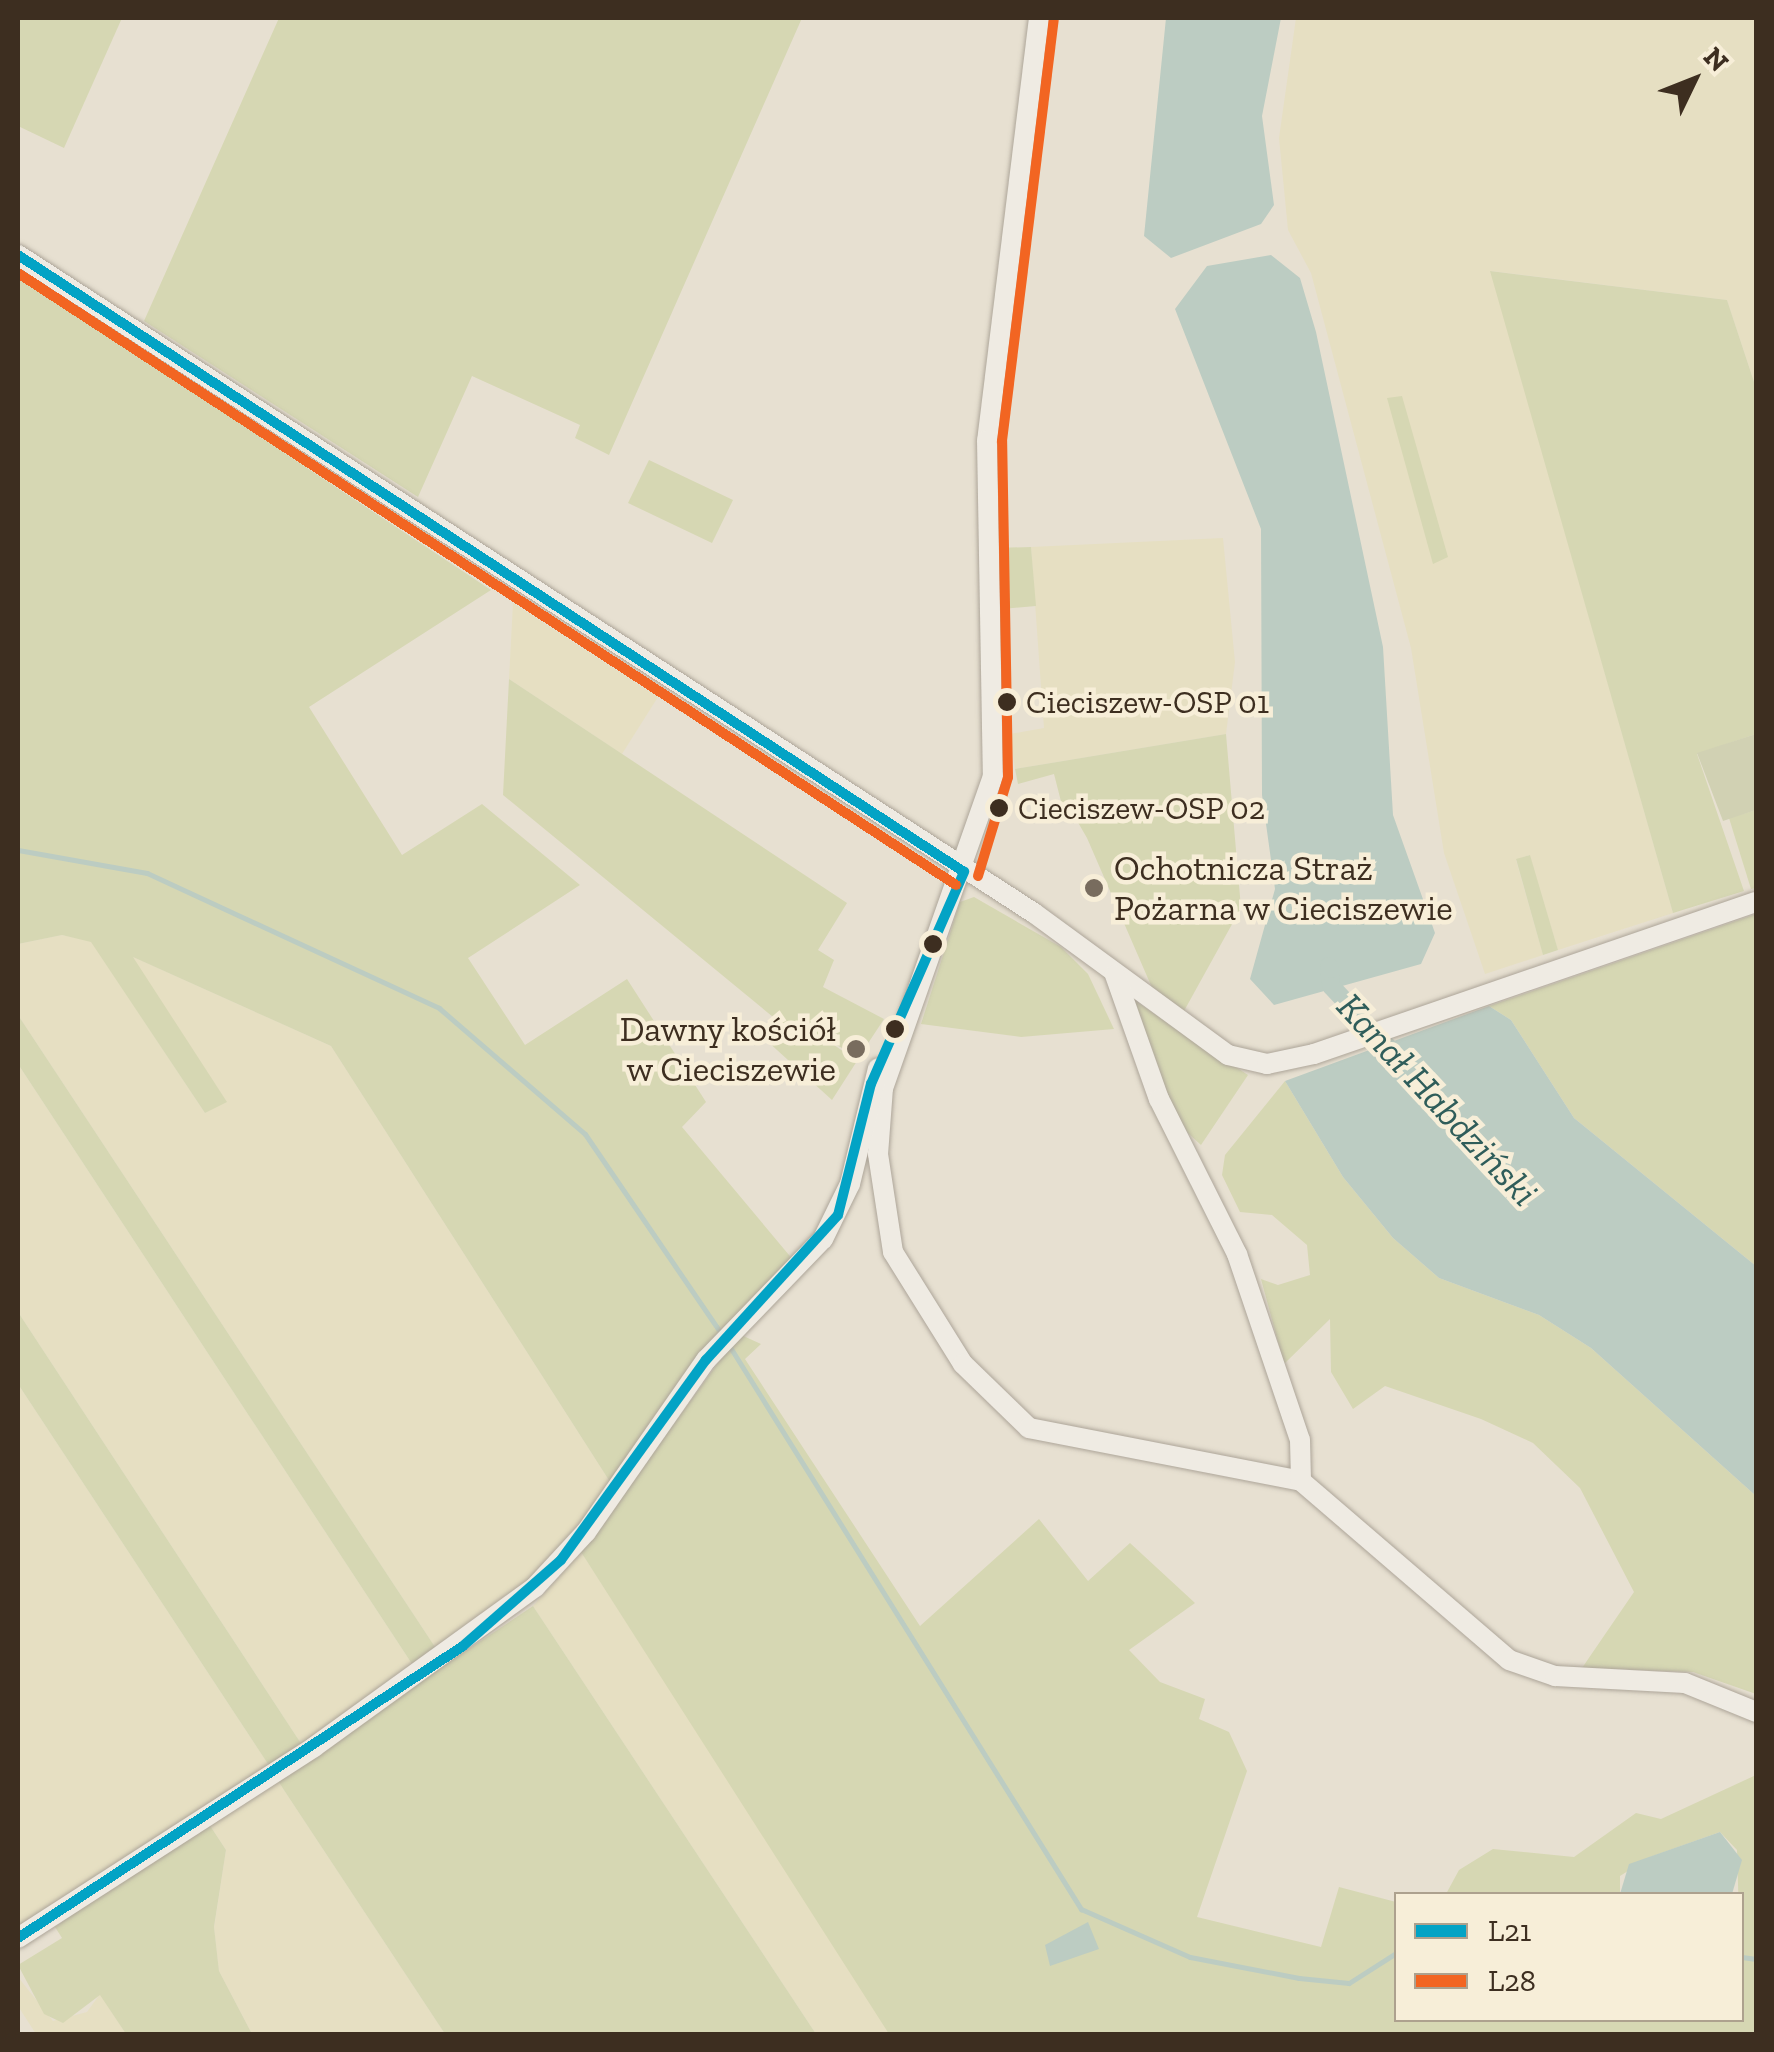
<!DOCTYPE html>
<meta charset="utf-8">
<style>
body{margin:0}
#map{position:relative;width:1774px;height:2052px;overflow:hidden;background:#e7e0d1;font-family:"Zilla Slab",serif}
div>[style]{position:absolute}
.farmland>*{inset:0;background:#e6dfc2}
.green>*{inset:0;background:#d6d7b3}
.cemetery>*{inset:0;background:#d1d1b3}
.water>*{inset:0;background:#bcccc2}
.stream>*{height:5px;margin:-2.5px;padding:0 2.5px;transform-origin:2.5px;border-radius:2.5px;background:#bcccc2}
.canal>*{height:18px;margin:-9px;padding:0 9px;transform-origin:9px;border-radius:9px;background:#bcccc2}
.roads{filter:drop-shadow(0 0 2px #ada599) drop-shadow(0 0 2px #ada599)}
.minor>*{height:20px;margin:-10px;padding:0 10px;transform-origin:10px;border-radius:10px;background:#efebe3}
.bus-1>*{height:10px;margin:-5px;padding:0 5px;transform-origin:5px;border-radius:5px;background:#03a3c5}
.bus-2>*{height:10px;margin:-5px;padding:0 5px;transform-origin:5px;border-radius:5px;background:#f26522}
.dots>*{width:28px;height:28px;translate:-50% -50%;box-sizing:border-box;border:5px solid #f7eed8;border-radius:50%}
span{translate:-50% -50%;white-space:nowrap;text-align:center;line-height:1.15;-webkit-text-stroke:9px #f7eed8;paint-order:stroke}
.bus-label{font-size:32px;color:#3d2e20}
.left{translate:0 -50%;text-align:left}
.poi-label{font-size:35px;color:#3d2e20}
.right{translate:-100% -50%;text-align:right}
.water-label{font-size:38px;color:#2f5d5a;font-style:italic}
.frame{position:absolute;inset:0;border:20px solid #3d2e20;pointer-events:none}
.legend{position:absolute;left:1394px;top:1892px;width:350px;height:130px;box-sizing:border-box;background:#f7eed8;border:2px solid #ada18e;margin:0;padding:12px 18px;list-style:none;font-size:30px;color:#3d2e20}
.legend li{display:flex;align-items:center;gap:20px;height:50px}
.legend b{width:50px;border:2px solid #ada18e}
.north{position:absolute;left:1644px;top:30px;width:100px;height:100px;-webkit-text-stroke:8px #f7eed8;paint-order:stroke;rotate:47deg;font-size:28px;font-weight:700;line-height:40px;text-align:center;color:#3d2e20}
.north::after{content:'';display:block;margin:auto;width:35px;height:45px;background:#3d2e20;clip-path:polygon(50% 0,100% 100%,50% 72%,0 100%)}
</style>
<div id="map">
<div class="farmland">
<div style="clip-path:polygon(1296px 18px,1756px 18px,1756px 388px,1727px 300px,1491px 271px,1673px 913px,1558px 950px,1529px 855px,1516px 860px,1543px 955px,1485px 974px,1444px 853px,1411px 648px,1311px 273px,1288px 230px,1279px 138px)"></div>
<div style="clip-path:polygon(1223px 538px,1235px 662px,1226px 734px,1015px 769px,1010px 734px,1044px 728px,1031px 547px)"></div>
<div style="clip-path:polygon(513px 603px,658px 697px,622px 754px,509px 679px)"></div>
<div style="clip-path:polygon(62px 935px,91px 941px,205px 1113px,226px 1101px,131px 956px,331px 1046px,612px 1485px,522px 1589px,439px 1653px,18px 1015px,18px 944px)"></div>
<div style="clip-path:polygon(18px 1064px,416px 1670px,302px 1745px,18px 1312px)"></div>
<div style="clip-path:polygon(18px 1384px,270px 1767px,18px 1932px)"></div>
<div style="clip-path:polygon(581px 1552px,891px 2033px,816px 2034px,533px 1606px)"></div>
<div style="clip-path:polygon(276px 1778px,445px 2034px,252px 2034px,219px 1971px,214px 1928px,226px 1850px,207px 1821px)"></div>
<div style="clip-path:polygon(18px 1977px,53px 2021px,87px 2012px,100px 1994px,126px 2034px,36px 2034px,18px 2006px)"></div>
</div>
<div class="green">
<div style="clip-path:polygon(18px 18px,122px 18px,64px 148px,18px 126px)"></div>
<div style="clip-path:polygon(279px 18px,802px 18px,609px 455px,575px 438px,580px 425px,472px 376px,418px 497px,144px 321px)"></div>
<div style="clip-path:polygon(1490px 271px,1727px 300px,1756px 388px,1756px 734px,1697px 754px,1744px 891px,1673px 913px)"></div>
<div style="clip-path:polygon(18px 276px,491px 590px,309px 707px,402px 855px,482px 804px,580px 885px,468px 958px,525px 1045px,627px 979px,706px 1102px,682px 1127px,794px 1261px,711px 1340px,612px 1485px,331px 1046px,133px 957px,227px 1102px,205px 1113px,91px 942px,62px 935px,18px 944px)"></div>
<div style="clip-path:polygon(1402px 396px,1448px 557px,1433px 564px,1387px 398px)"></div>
<div style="clip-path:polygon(649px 460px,733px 500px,712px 543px,628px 503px)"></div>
<div style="clip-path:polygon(1031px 547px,1036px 606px,1002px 609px,996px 548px)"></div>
<div style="clip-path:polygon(509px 679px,847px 903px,818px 950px,834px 960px,823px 987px,884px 1019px,859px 1057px,827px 1040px,857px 1061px,832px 1100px,766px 1040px,784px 1026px,503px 795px)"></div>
<div style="clip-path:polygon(1226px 734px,1241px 908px,1184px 1011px,1153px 990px,1087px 838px,1076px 819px,1066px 821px,1054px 774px,1018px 784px,1015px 769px)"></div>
<div style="clip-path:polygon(1756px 810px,1756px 888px,1751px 889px,1729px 818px)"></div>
<div style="clip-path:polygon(1530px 855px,1558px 950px,1543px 955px,1516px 859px)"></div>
<div style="clip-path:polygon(974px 897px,1061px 947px,1088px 974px,1114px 1029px,1021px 1037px,921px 1024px,960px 902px)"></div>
<div style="clip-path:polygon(1756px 914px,1756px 1266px,1574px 1118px,1511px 1020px,1489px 1006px)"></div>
<div style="clip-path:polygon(1132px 999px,1248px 1075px,1201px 1145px,1178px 1124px)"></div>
<div style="clip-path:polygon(18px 1015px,439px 1653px,416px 1670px,18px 1064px)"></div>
<div style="clip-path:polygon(1285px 1081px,1343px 1177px,1393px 1238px,1439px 1278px,1539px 1315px,1591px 1348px,1756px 1496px,1756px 1694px,1693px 1672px,1582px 1668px,1634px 1592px,1580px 1488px,1533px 1443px,1481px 1419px,1385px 1386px,1353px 1409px,1331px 1372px,1330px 1319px,1284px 1364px,1261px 1279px,1278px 1285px,1310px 1275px,1307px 1245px,1272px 1215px,1240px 1212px,1222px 1175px,1225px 1155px)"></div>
<div style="clip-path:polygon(18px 1312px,302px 1745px,270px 1767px,18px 1384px)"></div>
<div style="clip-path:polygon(739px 1334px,761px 1344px,745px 1359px,920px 1626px,1039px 1519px,1088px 1581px,1130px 1543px,1195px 1603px,1129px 1650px,1160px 1682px,1205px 1699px,1199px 1719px,1229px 1732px,1247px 1771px,1197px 1917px,1321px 1947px,1339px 1887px,1396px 1902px,1396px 2020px,1742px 2020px,1737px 1850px,1720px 1832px,1650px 1857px,1620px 1876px,1620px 1894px,1446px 1894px,1459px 1870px,1493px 1849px,1574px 1857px,1636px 1813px,1661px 1819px,1756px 1775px,1756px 2034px,889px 2034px,581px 1552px)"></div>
<div style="clip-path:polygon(533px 1606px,816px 2034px,445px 2034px,276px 1778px)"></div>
<div style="clip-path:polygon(207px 1821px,226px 1850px,214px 1927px,219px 1971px,252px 2034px,126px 2034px,100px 1995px,63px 2023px,44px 2014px,18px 1965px,62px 1938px,55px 1927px)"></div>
</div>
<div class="cemetery">
<div style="clip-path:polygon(1756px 734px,1756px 810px,1723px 821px,1697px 753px)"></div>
</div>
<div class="water">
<div style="clip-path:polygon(1166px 18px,1281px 18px,1262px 116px,1274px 205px,1261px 224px,1171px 258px,1144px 236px)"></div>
<div style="clip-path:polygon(1271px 255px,1300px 278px,1316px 332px,1383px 647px,1393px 815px,1435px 933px,1421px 964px,1274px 1005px,1250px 979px,1275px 889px,1262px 795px,1261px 529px,1175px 309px,1207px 266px)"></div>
<div style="clip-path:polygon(1489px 1006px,1511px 1020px,1574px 1118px,1756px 1266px,1756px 1496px,1591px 1348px,1539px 1315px,1439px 1278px,1393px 1238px,1343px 1177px,1285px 1081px)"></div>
<div style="clip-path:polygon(1720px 1832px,1742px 1860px,1732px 1894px,1620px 1894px,1629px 1864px)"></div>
<div style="clip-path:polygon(1088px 1922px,1099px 1949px,1050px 1966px,1045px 1945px)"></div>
</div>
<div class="stream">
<div style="left:18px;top:850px;width:131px;rotate:10.1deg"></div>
<div style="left:147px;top:873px;width:322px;rotate:24.8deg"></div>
<div style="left:439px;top:1008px;width:193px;rotate:40.8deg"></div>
<div style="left:585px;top:1134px;width:236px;rotate:55.7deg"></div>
<div style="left:730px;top:1347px;width:663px;rotate:58.01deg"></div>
<div style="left:1081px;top:1909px;width:119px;rotate:23.8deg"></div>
<div style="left:1190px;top:1957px;width:111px;rotate:10.9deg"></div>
<div style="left:1299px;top:1978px;width:50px;rotate:5.7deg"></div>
<div style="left:1349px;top:1983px;width:56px;rotate:-32.6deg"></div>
<div style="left:1742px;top:1957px;width:14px;rotate:8deg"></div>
</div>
<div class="canal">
<div style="left:1329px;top:966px;width:20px;rotate:84deg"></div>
<div style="left:1331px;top:986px;width:104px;rotate:46.9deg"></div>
</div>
<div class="roads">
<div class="minor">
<div style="left:1039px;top:18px;width:425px;rotate:97deg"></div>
<div style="left:987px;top:440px;width:336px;rotate:89deg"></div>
<div style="left:993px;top:776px;width:331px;rotate:109.4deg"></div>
<div style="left:883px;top:1088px;width:66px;rotate:94.3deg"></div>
<div style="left:878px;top:1154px;width:99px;rotate:81.3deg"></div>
<div style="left:893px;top:1252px;width:132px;rotate:58deg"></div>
<div style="left:963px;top:1364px;width:92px;rotate:44.1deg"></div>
<div style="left:1029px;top:1428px;width:277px;rotate:11deg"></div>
<div style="left:1301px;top:1481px;width:274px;rotate:40.7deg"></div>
<div style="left:1509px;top:1660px;width:49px;rotate:19.2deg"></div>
<div style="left:1555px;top:1676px;width:130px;rotate:3.1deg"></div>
<div style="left:1685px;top:1683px;width:77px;rotate:22.2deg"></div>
<div style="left:18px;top:255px;width:1210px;rotate:32.93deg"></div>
<div style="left:1034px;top:913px;width:240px;rotate:36.2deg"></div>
<div style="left:1228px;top:1055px;width:40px;rotate:13deg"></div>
<div style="left:1267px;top:1064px;width:48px;rotate:-12deg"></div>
<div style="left:1314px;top:1054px;width:467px;rotate:-19deg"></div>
<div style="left:1115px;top:975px;width:132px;rotate:70.5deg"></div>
<div style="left:1159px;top:1099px;width:174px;rotate:63.3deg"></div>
<div style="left:1237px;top:1254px;width:196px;rotate:71.3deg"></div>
<div style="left:1300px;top:1440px;width:41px;rotate:88.6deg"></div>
<div style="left:18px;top:1938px;width:352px;rotate:-32.8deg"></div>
<div style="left:314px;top:1747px;width:273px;rotate:-35.9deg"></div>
<div style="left:535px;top:1587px;width:75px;rotate:-47.2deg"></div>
<div style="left:586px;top:1532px;width:210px;rotate:-55.1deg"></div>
<div style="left:706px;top:1360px;width:168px;rotate:-46deg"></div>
<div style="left:823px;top:1239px;width:61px;rotate:-63.9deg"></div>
<div style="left:850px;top:1184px;width:119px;rotate:-76.4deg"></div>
</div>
</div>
<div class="bus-1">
<div style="left:18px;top:255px;width:1129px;rotate:33.11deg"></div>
<div style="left:18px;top:1938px;width:532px;rotate:-33.27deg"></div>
<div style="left:463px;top:1646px;width:130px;rotate:-41.3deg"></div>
<div style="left:561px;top:1560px;width:247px;rotate:-54.1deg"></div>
<div style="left:706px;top:1360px;width:196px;rotate:-47.7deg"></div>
<div style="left:838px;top:1215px;width:135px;rotate:-75.9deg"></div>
<div style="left:871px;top:1084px;width:232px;rotate:-66.3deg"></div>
</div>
<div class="bus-2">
<div style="left:18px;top:273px;width:1120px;rotate:33.12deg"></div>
<div style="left:978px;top:876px;width:103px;rotate:-73.1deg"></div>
<div style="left:1008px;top:777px;width:336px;rotate:-91deg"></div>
<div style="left:1002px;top:441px;width:424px;rotate:-83deg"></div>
</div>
<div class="dots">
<div style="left:1007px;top:702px;background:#3d2e20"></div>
<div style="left:999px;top:808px;background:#3d2e20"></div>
<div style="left:1094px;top:888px;background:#786c5e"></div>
<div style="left:933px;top:944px;background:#3d2e20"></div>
<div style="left:895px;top:1029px;background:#3d2e20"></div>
<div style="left:856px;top:1049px;background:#786c5e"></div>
</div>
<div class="bus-label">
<span class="left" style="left:1026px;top:702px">Cieciszew-OSP 01</span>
<span class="left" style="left:1018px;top:808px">Cieciszew-OSP 02</span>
</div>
<div class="poi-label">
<span class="left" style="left:1114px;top:888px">Ochotnicza Straż<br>Pożarna w Cieciszewie</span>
<span class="right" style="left:836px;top:1049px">Dawny kościół<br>w Cieciszewie</span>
</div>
<div class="water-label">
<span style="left:1437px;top:1100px;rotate:47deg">Kanał Habdziński</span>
</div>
<div class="frame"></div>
<ul class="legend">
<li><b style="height:12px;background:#03a3c5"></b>L21</li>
<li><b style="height:12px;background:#f26522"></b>L28</li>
</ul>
<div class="north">N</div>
</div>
